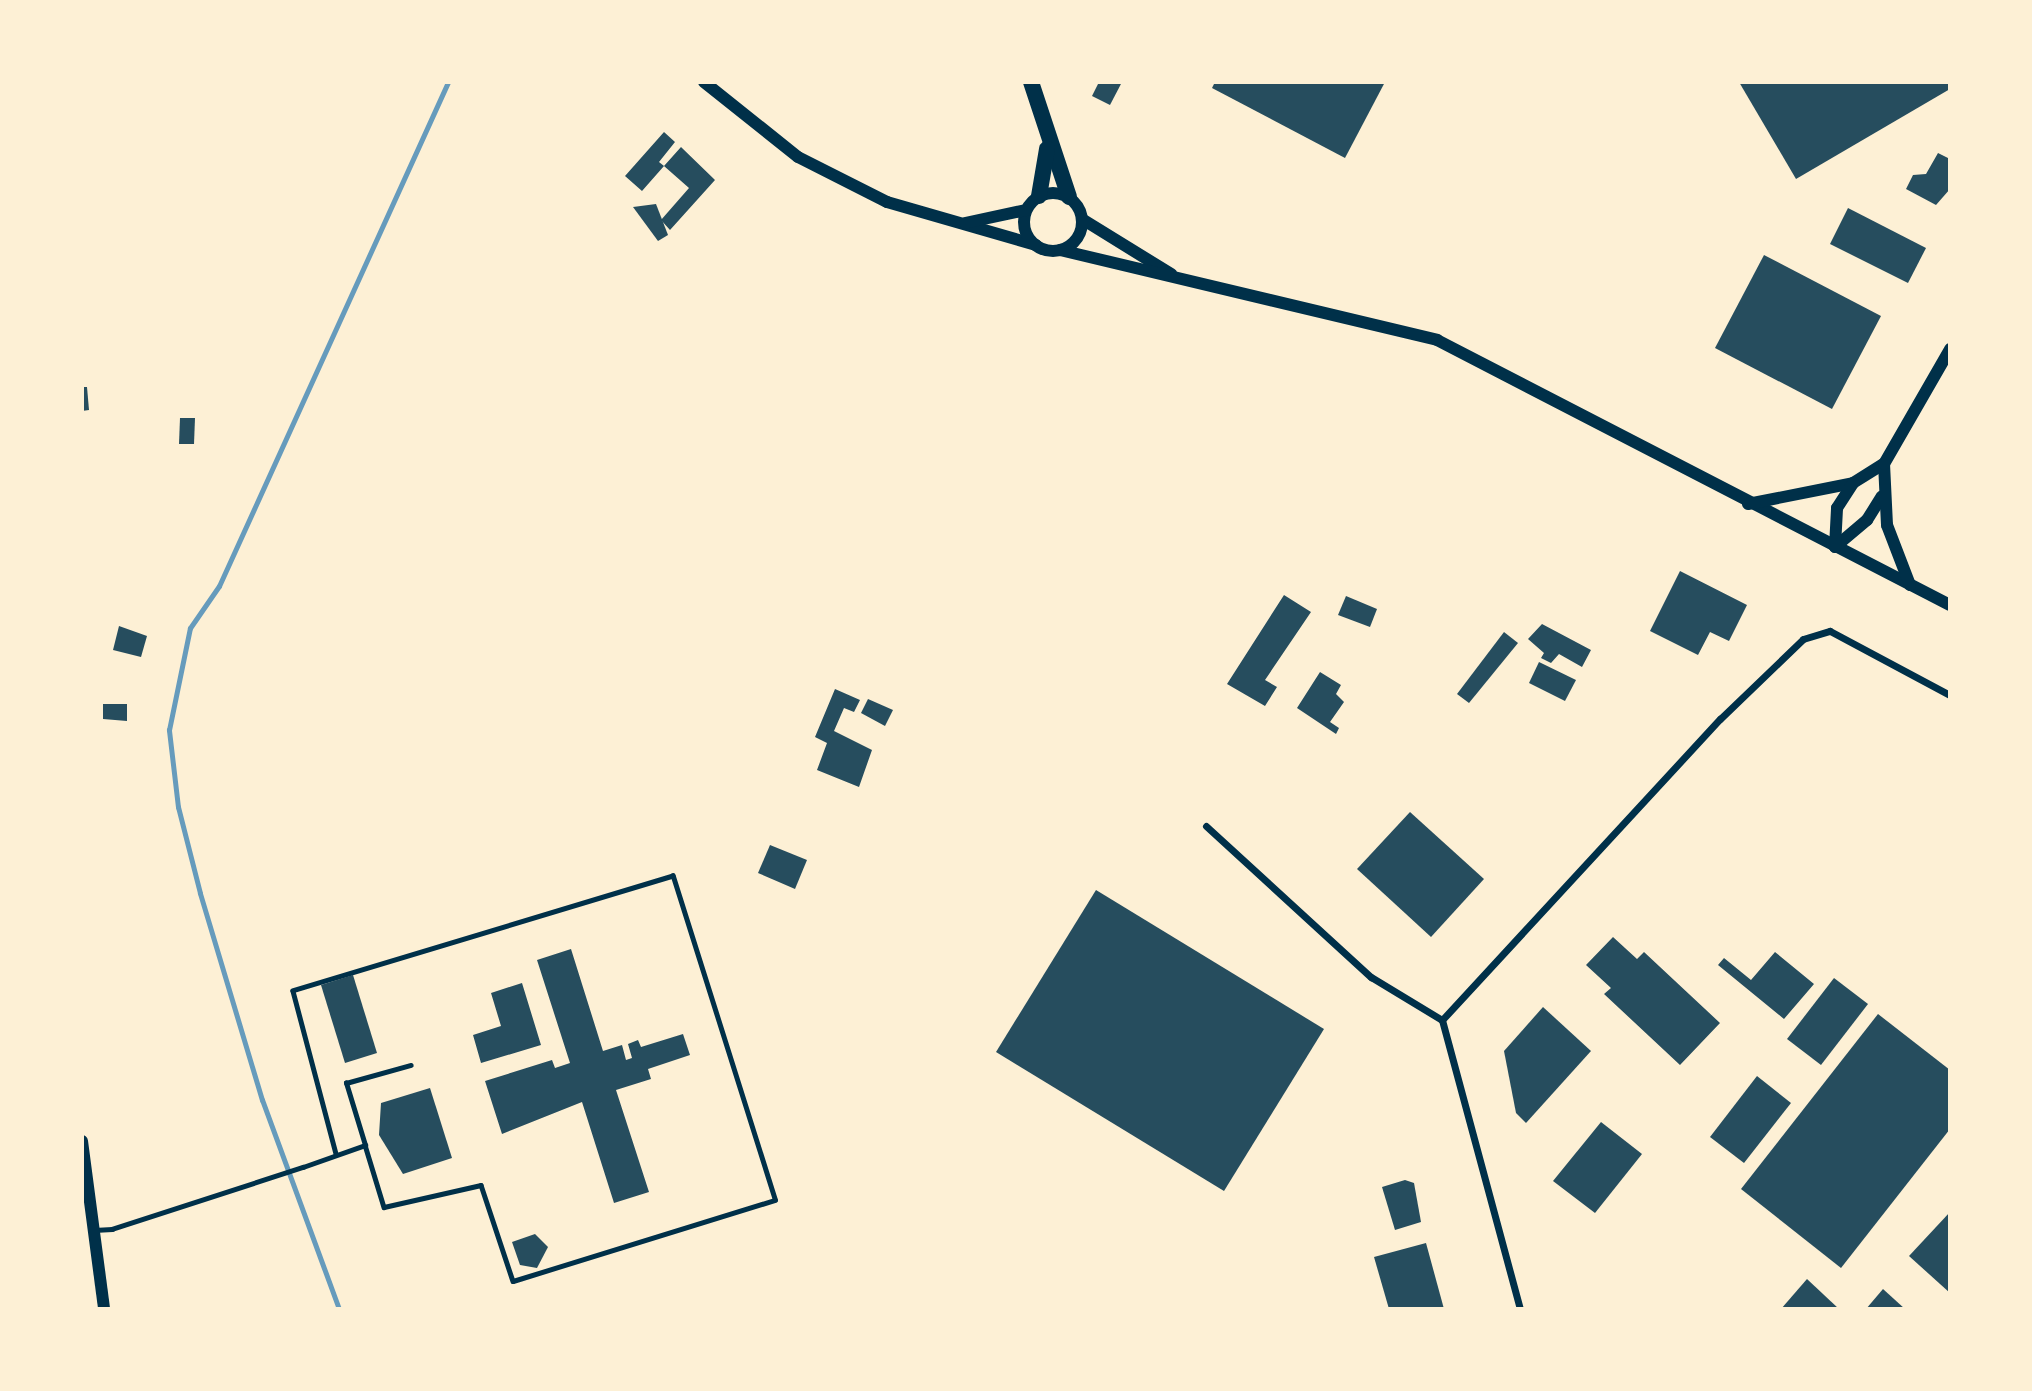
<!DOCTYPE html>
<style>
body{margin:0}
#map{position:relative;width:2032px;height:1391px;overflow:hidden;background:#fdf0d5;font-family:Karla,sans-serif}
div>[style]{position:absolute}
.stream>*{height:5px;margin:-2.5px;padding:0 2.5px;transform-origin:2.5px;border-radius:2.5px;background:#669bbc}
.building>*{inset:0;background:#264d5e}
.service>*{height:4.5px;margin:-2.25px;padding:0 2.25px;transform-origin:2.25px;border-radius:2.25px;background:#003049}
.minor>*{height:7px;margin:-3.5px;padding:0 3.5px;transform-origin:3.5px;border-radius:3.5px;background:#003049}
.tertiary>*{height:12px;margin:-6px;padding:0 6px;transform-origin:6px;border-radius:6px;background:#003049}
.tertiary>.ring{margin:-6px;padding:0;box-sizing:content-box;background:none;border:12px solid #003049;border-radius:50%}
.trunk>*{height:16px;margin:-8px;padding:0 8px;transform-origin:8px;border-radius:8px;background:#003049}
span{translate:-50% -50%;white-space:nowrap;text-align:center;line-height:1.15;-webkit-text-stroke:7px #fdf0d5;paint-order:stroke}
.frame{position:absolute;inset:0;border:84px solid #fdf0d5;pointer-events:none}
</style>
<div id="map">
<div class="stream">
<div style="left:339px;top:1309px;width:223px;rotate:-110.2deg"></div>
<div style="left:262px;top:1100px;width:216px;rotate:-106.7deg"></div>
<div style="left:200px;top:893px;width:89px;rotate:-104.3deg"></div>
<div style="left:178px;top:807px;width:78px;rotate:-96.7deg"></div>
<div style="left:169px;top:730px;width:104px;rotate:-78.4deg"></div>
<div style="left:190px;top:628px;width:51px;rotate:-55.4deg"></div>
<div style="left:219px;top:586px;width:554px;rotate:-65.56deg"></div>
</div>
<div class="building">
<div style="clip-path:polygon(1099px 82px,1122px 82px,1110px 105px,1092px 96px)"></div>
<div style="clip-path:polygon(1215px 82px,1385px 82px,1345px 158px,1212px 88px)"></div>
<div style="clip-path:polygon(1739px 82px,1950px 82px,1950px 89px,1796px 179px)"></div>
<div style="clip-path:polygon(664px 132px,675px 142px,659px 162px,664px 166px,642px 191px,625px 176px)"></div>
<div style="clip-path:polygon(681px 147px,715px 180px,670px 230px,661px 220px,689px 188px,664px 166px)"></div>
<div style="clip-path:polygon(1938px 153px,1950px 159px,1950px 189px,1936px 205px,1906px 189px,1913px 175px,1926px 174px)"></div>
<div style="clip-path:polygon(656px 204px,668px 235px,658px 241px,633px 207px)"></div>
<div style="clip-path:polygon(1848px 208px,1926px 248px,1908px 283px,1830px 244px)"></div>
<div style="clip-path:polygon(1764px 255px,1881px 316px,1832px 409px,1715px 348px)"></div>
<div style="clip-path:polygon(82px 387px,87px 387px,89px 410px,82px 411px)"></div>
<div style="clip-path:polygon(180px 418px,195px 418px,194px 444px,179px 444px)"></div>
<div style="clip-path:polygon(1680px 571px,1747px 605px,1729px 641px,1710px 632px,1698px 655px,1650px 631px)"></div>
<div style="clip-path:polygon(1284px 595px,1311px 612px,1265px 680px,1277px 687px,1265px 706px,1227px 684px)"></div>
<div style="clip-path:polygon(1346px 596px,1377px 609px,1370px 627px,1338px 615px)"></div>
<div style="clip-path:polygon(1542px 624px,1591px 650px,1582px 667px,1559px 654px,1551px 663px,1541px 658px,1544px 653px,1528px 639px)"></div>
<div style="clip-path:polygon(119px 626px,147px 636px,141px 657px,113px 650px)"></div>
<div style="clip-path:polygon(1504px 632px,1518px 643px,1469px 703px,1457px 694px)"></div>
<div style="clip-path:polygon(1539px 662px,1576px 680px,1565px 701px,1529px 683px)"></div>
<div style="clip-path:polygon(1320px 672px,1341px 685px,1336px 694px,1344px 702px,1330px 722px,1339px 728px,1336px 734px,1297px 708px)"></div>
<div style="clip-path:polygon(835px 689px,860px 700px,854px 712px,844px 708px,834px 731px,872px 750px,859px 787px,817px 770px,827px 743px,815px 737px)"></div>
<div style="clip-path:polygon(868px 699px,893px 710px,885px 726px,861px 713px)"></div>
<div style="clip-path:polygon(103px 704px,127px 704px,127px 721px,103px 719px)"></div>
<div style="clip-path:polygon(1410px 812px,1484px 879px,1431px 937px,1357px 869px)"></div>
<div style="clip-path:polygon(770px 845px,807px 860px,795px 889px,758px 873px)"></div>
<div style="clip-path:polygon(1096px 890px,1324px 1029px,1224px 1191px,996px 1052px)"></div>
<div style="clip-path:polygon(1613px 937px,1637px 959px,1644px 952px,1720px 1023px,1680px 1065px,1604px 994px,1611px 988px,1586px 965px)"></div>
<div style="clip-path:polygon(571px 949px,603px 1051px,622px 1045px,626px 1060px,632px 1058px,628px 1044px,638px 1040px,641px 1047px,683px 1034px,690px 1055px,648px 1069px,651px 1079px,616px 1090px,649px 1192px,614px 1203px,582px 1102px,502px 1134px,485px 1081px,552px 1060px,555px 1068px,570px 1063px,537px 960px)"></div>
<div style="clip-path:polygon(1775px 952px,1814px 984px,1784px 1019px,1718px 965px,1724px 958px,1751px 980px)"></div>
<div style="clip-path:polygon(353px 975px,377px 1053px,345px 1063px,321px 985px)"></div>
<div style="clip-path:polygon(1834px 978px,1868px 1004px,1821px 1065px,1787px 1039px)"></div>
<div style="clip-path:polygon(522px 983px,541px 1045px,481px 1063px,473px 1035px,501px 1026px,491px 993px)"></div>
<div style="clip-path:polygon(1543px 1007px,1591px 1051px,1526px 1123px,1516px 1113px,1504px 1051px)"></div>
<div style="clip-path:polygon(1878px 1014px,1950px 1070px,1950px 1129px,1841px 1268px,1741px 1189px)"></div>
<div style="clip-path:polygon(1757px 1076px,1791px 1103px,1744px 1163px,1710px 1137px)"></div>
<div style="clip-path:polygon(430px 1088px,452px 1158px,403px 1174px,379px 1135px,381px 1103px)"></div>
<div style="clip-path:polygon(1601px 1122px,1642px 1154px,1595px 1213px,1553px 1181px)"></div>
<div style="clip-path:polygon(1405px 1180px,1414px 1183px,1421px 1222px,1395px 1230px,1382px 1187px)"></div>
<div style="clip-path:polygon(1950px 1212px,1950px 1293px,1909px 1256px)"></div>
<div style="clip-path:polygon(535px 1234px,548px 1247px,537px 1268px,520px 1265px,512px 1242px)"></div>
<div style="clip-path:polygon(1426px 1243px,1444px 1309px,1389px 1309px,1374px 1257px)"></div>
<div style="clip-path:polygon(1807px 1279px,1839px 1309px,1781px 1309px)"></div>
<div style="clip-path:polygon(1883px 1289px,1905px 1309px,1866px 1309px)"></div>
</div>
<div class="service">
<div style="left:365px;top:1145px;width:65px;rotate:-107deg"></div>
<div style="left:346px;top:1083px;width:67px;rotate:-15.5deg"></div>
<div style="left:94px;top:1230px;width:18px;rotate:-3deg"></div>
<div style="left:112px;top:1229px;width:201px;rotate:-18deg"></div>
<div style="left:303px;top:1167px;width:66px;rotate:-19.5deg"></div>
<div style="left:365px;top:1145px;width:65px;rotate:73deg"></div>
<div style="left:384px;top:1207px;width:99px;rotate:-12.8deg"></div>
<div style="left:481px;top:1185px;width:101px;rotate:71.6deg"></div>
<div style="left:513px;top:1281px;width:274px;rotate:-17.2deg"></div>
<div style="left:775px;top:1200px;width:340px;rotate:-107.5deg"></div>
<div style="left:673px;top:876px;width:397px;rotate:163.2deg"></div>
<div style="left:293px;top:991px;width:169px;rotate:75.2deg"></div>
</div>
<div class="minor">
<div style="left:1206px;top:826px;width:224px;rotate:42.5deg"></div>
<div style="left:1371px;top:977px;width:83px;rotate:31.2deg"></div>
<div style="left:1442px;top:1020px;width:299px;rotate:74.9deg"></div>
<div style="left:1442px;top:1020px;width:410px;rotate:-47.3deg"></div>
<div style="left:1720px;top:719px;width:115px;rotate:-43.9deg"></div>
<div style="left:1803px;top:639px;width:28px;rotate:-17deg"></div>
<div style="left:1830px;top:631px;width:136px;rotate:28.1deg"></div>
</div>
<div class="tertiary">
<div style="left:704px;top:82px;width:120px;rotate:38.6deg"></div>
<div style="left:798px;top:157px;width:100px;rotate:26.8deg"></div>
<div style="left:887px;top:202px;width:155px;rotate:16.1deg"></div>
<div class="ring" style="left:1024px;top:193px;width:46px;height:46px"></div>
<div style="left:1082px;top:219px;width:105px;rotate:31.7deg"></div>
<div style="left:965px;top:223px;width:62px;rotate:-12deg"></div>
<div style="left:1060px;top:250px;width:388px;rotate:13.4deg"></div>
<div style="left:1437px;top:340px;width:577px;rotate:27.32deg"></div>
<div style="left:1748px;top:504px;width:107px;rotate:-11.3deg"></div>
<div style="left:1853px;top:483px;width:36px;rotate:-32deg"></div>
<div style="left:1835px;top:547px;width:42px;rotate:-40.2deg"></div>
<div style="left:1867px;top:520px;width:28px;rotate:-58deg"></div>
<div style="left:1835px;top:547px;width:39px;rotate:-87deg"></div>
<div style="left:1837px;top:508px;width:30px;rotate:-57deg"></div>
<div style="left:1910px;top:585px;width:64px;rotate:-111deg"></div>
<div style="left:1887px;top:525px;width:61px;rotate:-92.8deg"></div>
<div style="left:1884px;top:464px;width:133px;rotate:-60.1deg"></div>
<div style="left:82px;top:1141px;width:169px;rotate:82.5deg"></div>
</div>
<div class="trunk">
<div style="left:1031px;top:82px;width:121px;rotate:71.7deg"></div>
<div style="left:1039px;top:196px;width:48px;rotate:-80.3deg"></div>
</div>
<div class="frame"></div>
</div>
